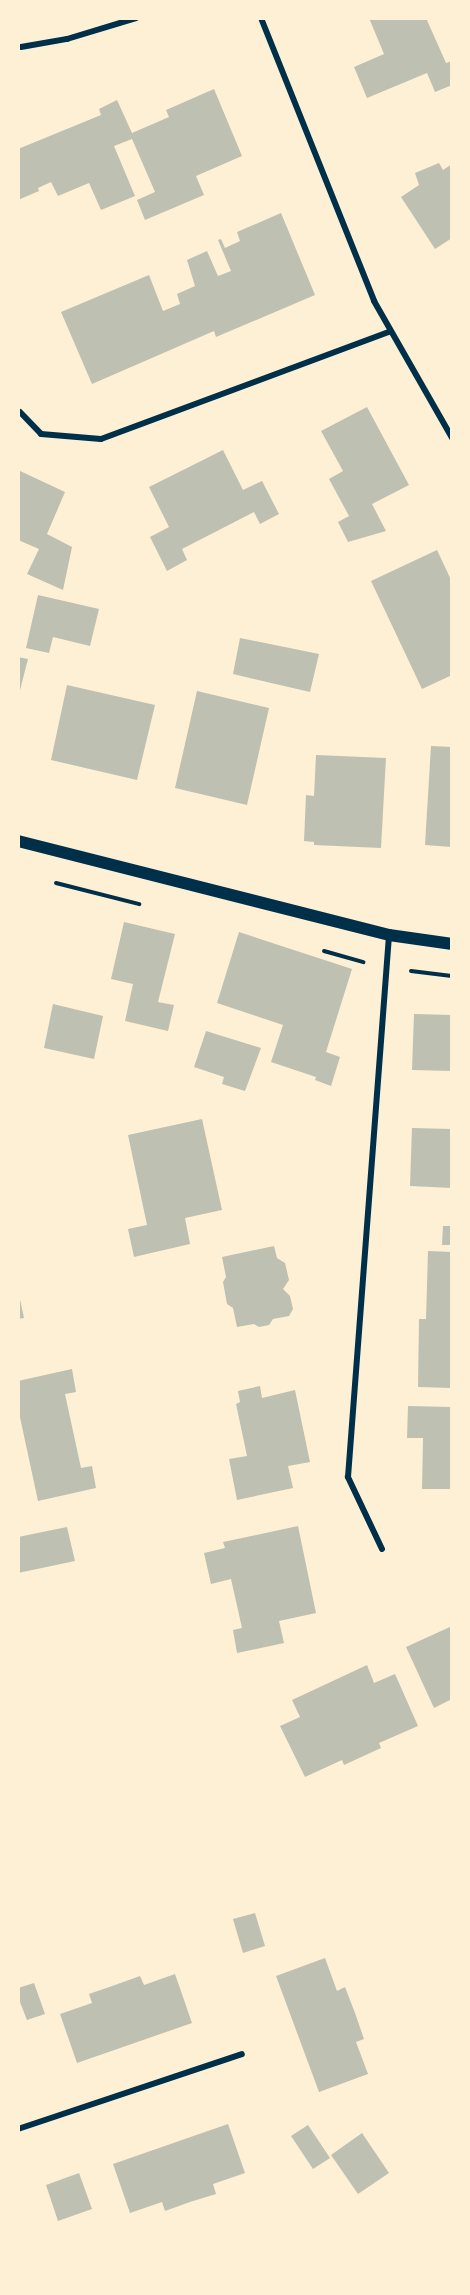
<!DOCTYPE html>
<style>
body{margin:0}
#map{position:relative;width:470px;height:2295px;overflow:hidden;background:#fdf0d5;font-family:Barlow,sans-serif}
div>[style]{position:absolute}
.building>*{inset:0;background:#bec0b2}
.path>*{height:4px;margin:-2px;padding:0 2px;transform-origin:2px;border-radius:2px;background:#003049}
.minor>*{height:6px;margin:-3px;padding:0 3px;transform-origin:3px;border-radius:3px;background:#003049}
.secondary>*{height:12px;margin:-6px;padding:0 6px;transform-origin:6px;border-radius:6px;background:#003049}
span{translate:-50% -50%;white-space:nowrap;text-align:center;line-height:1.15;-webkit-text-stroke:4.5px #fdf0d5;paint-order:stroke}
.frame{position:absolute;inset:0;border:20px solid #fdf0d5;pointer-events:none}
</style>
<div id="map">
<div class="building">
<div style="clip-path:polygon(369px 18px,426px 18px,446px 63px,452px 61px,452px 85px,435px 92px,427px 73px,367px 98px,354px 67px,384px 54px)"></div>
<div style="clip-path:polygon(214px 89px,242px 156px,196px 176px,204px 195px,145px 220px,137px 200px,155px 192px,132px 139px,114px 146px,135px 196px,101px 210px,89px 183px,58px 196px,51px 182px,38px 188px,39px 191px,18px 200px,18px 149px,101px 115px,99px 109px,117px 100px,132px 133px,169px 117px,166px 110px)"></div>
<div style="clip-path:polygon(439px 163px,443px 170px,452px 164px,452px 238px,435px 249px,401px 197px,419px 185px,415px 173px)"></div>
<div style="clip-path:polygon(281px 213px,315px 295px,216px 337px,214px 331px,92px 384px,61px 312px,149px 275px,163px 311px,180px 304px,177px 294px,195px 286px,187px 260px,207px 251px,218px 276px,231px 271px,218px 240px,221px 239px,225px 248px,240px 241px,237px 232px)"></div>
<div style="clip-path:polygon(367px 407px,409px 485px,372px 504px,386px 531px,348px 542px,338px 522px,349px 516px,329px 479px,343px 471px,321px 431px)"></div>
<div style="clip-path:polygon(223px 450px,243px 490px,262px 481px,279px 514px,260px 524px,254px 512px,182px 549px,187px 560px,167px 571px,150px 537px,169px 527px,149px 487px)"></div>
<div style="clip-path:polygon(18px 470px,65px 492px,47px 534px,72px 547px,63px 590px,27px 574px,39px 549px,18px 540px)"></div>
<div style="clip-path:polygon(437px 550px,452px 582px,452px 675px,422px 689px,371px 581px)"></div>
<div style="clip-path:polygon(38px 595px,99px 609px,90px 646px,53px 637px,49px 653px,26px 648px)"></div>
<div style="clip-path:polygon(240px 638px,319px 654px,310px 692px,233px 674px)"></div>
<div style="clip-path:polygon(18px 657px,28px 659px,19px 694px,18px 694px)"></div>
<div style="clip-path:polygon(67px 685px,155px 705px,137px 780px,51px 760px)"></div>
<div style="clip-path:polygon(197px 691px,269px 708px,247px 805px,175px 788px)"></div>
<div style="clip-path:polygon(431px 746px,452px 747px,452px 847px,425px 845px)"></div>
<div style="clip-path:polygon(316px 755px,386px 758px,381px 848px,314px 845px,314px 842px,304px 841px,306px 795px,314px 796px)"></div>
<div style="clip-path:polygon(124px 922px,175px 934px,158px 1002px,174px 1005px,168px 1031px,125px 1021px,133px 984px,111px 979px)"></div>
<div style="clip-path:polygon(239px 932px,352px 969px,326px 1052px,340px 1057px,331px 1086px,315px 1080px,316px 1077px,271px 1062px,283px 1025px,217px 1003px)"></div>
<div style="clip-path:polygon(53px 1004px,103px 1016px,94px 1059px,44px 1048px)"></div>
<div style="clip-path:polygon(414px 1014px,452px 1015px,452px 1071px,412px 1070px)"></div>
<div style="clip-path:polygon(206px 1031px,261px 1048px,245px 1091px,222px 1084px,224px 1077px,194px 1067px)"></div>
<div style="clip-path:polygon(202px 1119px,222px 1210px,185px 1218px,190px 1244px,134px 1257px,128px 1229px,147px 1225px,128px 1135px)"></div>
<div style="clip-path:polygon(412px 1128px,452px 1129px,452px 1188px,410px 1186px)"></div>
<div style="clip-path:polygon(443px 1226px,452px 1226px,452px 1245px,442px 1245px)"></div>
<div style="clip-path:polygon(274px 1246px,277px 1258px,285px 1263px,289px 1280px,283px 1289px,290px 1296px,293px 1309px,289px 1316px,273px 1319px,269px 1325px,259px 1327px,254px 1324px,237px 1327px,233px 1308px,227px 1304px,223px 1282px,226px 1277px,222px 1257px)"></div>
<div style="clip-path:polygon(428px 1251px,452px 1252px,452px 1388px,418px 1387px,419px 1319px,426px 1319px)"></div>
<div style="clip-path:polygon(19px 1295px,24px 1318px,18px 1319px,18px 1296px)"></div>
<div style="clip-path:polygon(72px 1369px,76px 1392px,65px 1394px,81px 1468px,92px 1466px,96px 1488px,38px 1501px,18px 1408px,18px 1381px)"></div>
<div style="clip-path:polygon(260px 1386px,262px 1398px,295px 1390px,310px 1462px,288px 1466px,293px 1488px,237px 1500px,229px 1459px,247px 1456px,236px 1404px,240px 1402px,238px 1391px)"></div>
<div style="clip-path:polygon(408px 1406px,452px 1407px,452px 1489px,422px 1489px,423px 1438px,407px 1438px)"></div>
<div style="clip-path:polygon(298px 1526px,316px 1613px,279px 1621px,284px 1643px,237px 1653px,233px 1630px,242px 1628px,231px 1579px,211px 1584px,204px 1553px,225px 1548px,223px 1542px)"></div>
<div style="clip-path:polygon(67px 1527px,75px 1561px,18px 1573px,18px 1537px)"></div>
<div style="clip-path:polygon(452px 1626px,452px 1699px,434px 1708px,406px 1647px)"></div>
<div style="clip-path:polygon(367px 1665px,374px 1683px,395px 1674px,418px 1726px,379px 1743px,381px 1748px,344px 1765px,342px 1760px,305px 1777px,280px 1726px,300px 1717px,292px 1700px)"></div>
<div style="clip-path:polygon(255px 1913px,265px 1946px,243px 1953px,233px 1919px)"></div>
<div style="clip-path:polygon(325px 1958px,337px 1991px,345px 1987px,355px 2013px,364px 2039px,356px 2042px,368px 2074px,319px 2092px,276px 1976px)"></div>
<div style="clip-path:polygon(175px 1974px,192px 2023px,77px 2063px,60px 2014px,92px 2003px,89px 1994px,115px 1985px,140px 1976px,144px 1985px)"></div>
<div style="clip-path:polygon(34px 1983px,45px 2014px,27px 2020px,18px 1997px,18px 1988px)"></div>
<div style="clip-path:polygon(228px 2124px,245px 2173px,213px 2184px,216px 2194px,190px 2202px,165px 2211px,162px 2202px,130px 2213px,113px 2164px)"></div>
<div style="clip-path:polygon(308px 2125px,330px 2158px,313px 2169px,291px 2136px)"></div>
<div style="clip-path:polygon(362px 2133px,389px 2173px,358px 2194px,331px 2155px)"></div>
<div style="clip-path:polygon(79px 2173px,92px 2209px,58px 2221px,46px 2185px)"></div>
</div>
<div class="path">
<div style="left:56px;top:883px;width:86px;rotate:14.2deg"></div>
<div style="left:324px;top:951px;width:41px;rotate:15.8deg"></div>
<div style="left:411px;top:971px;width:41px;rotate:7deg"></div>
</div>
<div class="minor">
<div style="left:261px;top:18px;width:305px;rotate:68.2deg"></div>
<div style="left:374px;top:301px;width:158px;rotate:60.3deg"></div>
<div style="left:21px;top:47px;width:47px;rotate:-9.9deg"></div>
<div style="left:67px;top:39px;width:72px;rotate:-16.9deg"></div>
<div style="left:20px;top:412px;width:30px;rotate:46deg"></div>
<div style="left:41px;top:434px;width:60px;rotate:4.8deg"></div>
<div style="left:101px;top:439px;width:309px;rotate:-20.4deg"></div>
<div style="left:382px;top:1549px;width:80px;rotate:-115.3deg"></div>
<div style="left:348px;top:1477px;width:544px;rotate:-85.67deg"></div>
<div style="left:18px;top:2129px;width:236px;rotate:-18.5deg"></div>
</div>
<div class="secondary">
<div style="left:18px;top:841px;width:383px;rotate:14.2deg"></div>
<div style="left:389px;top:935px;width:64px;rotate:8.1deg"></div>
</div>
<div class="frame"></div>
</div>
